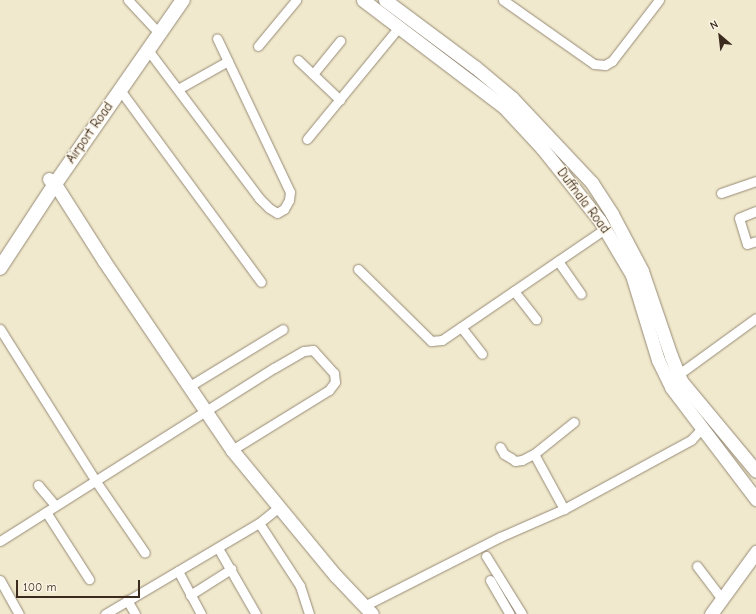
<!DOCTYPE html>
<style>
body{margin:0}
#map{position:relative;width:756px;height:614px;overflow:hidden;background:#f1e9cd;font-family:"Comic Neue",sans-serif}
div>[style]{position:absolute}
.roads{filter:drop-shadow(0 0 1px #968a76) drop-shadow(0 0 1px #968a76)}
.street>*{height:9px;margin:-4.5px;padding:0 4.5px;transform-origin:4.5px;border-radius:4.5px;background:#fff}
.secondary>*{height:13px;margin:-6.5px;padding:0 6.5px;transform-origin:6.5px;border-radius:6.5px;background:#fff}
.primary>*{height:14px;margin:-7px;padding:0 7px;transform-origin:7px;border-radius:7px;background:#fff}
span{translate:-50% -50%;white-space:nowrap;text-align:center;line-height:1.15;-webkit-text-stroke:3px #fcf5e5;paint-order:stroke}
.street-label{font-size:13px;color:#3b2a1e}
.north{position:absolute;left:700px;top:16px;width:40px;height:40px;-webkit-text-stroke:3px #fcf5e5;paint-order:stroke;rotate:332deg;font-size:11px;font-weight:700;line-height:16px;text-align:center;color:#3b2a1e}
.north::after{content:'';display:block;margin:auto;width:14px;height:18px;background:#3b2a1e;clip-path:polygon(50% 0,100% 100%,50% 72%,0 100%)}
.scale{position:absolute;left:16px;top:580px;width:124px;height:18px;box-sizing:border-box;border:2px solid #3b2a1e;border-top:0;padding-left:5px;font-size:12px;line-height:14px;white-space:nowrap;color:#3b2a1e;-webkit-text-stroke:3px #fcf5e5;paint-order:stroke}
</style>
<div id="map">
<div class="roads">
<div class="street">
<div style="left:128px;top:0;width:38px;rotate:47deg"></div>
<div style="left:503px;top:0;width:111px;rotate:35.1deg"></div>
<div style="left:594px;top:64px;width:11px;rotate:5deg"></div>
<div style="left:605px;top:65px;width:8px;rotate:-30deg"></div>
<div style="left:612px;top:61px;width:77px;rotate:-52.4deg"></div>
<div style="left:258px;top:46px;width:60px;rotate:-50.4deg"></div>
<div style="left:148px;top:50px;width:185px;rotate:53.1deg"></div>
<div style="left:259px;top:198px;width:14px;rotate:45deg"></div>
<div style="left:269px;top:208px;width:9px;rotate:32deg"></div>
<div style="left:277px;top:213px;width:8px;rotate:-30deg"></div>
<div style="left:284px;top:209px;width:10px;rotate:-61deg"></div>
<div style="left:289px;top:200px;width:8px;rotate:-83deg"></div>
<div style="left:290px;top:192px;width:170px;rotate:-115.4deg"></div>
<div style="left:298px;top:60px;width:58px;rotate:43.6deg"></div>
<div style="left:313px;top:74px;width:43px;rotate:-50.7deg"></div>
<div style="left:178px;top:89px;width:57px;rotate:-29.2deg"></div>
<div style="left:120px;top:90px;width:238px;rotate:53.7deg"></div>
<div style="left:307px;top:139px;width:145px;rotate:-50.6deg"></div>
<div style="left:721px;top:193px;width:37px;rotate:-19deg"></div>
<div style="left:756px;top:211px;width:18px;rotate:158deg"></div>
<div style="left:739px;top:218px;width:27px;rotate:73deg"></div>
<div style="left:747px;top:244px;width:9px;rotate:-18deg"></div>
<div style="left:558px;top:261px;width:40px;rotate:55.1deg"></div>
<div style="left:358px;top:269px;width:103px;rotate:44.6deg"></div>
<div style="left:431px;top:341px;width:11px;rotate:-5deg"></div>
<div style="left:442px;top:340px;width:197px;rotate:-34.3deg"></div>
<div style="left:514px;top:291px;width:36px;rotate:52deg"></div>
<div style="left:461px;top:327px;width:34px;rotate:52deg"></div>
<div style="left:0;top:329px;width:178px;rotate:57.8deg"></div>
<div style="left:95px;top:480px;width:88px;rotate:55.6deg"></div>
<div style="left:679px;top:374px;width:95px;rotate:-36deg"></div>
<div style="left:188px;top:387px;width:111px;rotate:-31.4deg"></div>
<div style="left:500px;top:447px;width:8px;rotate:60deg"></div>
<div style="left:504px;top:454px;width:8px;rotate:30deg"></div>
<div style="left:511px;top:458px;width:5px;rotate:37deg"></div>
<div style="left:515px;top:461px;width:7px;rotate:-8deg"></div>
<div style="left:522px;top:460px;width:13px;rotate:-27deg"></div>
<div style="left:534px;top:454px;width:51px;rotate:-38.7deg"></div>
<div style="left:534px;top:454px;width:63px;rotate:61.4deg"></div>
<div style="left:38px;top:485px;width:26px;rotate:50deg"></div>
<div style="left:279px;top:507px;width:26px;rotate:141deg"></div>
<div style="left:259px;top:523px;width:75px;rotate:56.9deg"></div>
<div style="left:300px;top:586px;width:29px;rotate:72deg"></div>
<div style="left:46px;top:512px;width:80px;rotate:57.3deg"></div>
<div style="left:0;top:541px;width:324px;rotate:-32.3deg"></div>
<div style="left:274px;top:368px;width:34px;rotate:-30deg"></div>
<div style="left:304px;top:351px;width:9px;rotate:-6deg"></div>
<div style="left:313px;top:350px;width:31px;rotate:48deg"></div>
<div style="left:334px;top:373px;width:9px;rotate:84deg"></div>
<div style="left:335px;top:382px;width:10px;rotate:127deg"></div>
<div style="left:329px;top:390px;width:114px;rotate:148.3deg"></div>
<div style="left:218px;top:548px;width:76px;rotate:60.1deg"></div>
<div style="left:486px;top:556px;width:68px;rotate:58.2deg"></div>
<div style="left:697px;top:566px;width:41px;rotate:52.9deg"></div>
<div style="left:178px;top:571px;width:49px;rotate:61.9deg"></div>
<div style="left:0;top:580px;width:39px;rotate:61deg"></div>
<div style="left:490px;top:580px;width:39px;rotate:60deg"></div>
<div style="left:190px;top:595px;width:49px;rotate:-32.4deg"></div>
<div style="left:127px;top:600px;width:16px;rotate:60deg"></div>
<div style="left:364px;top:606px;width:153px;rotate:-26.9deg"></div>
<div style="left:500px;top:537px;width:70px;rotate:-23.6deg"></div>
<div style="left:564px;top:509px;width:145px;rotate:-28.5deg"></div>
<div style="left:691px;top:440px;width:16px;rotate:-47deg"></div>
<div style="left:105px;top:614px;width:179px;rotate:-30.6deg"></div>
</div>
<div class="secondary">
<div style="left:363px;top:0;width:177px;rotate:37.2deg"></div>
<div style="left:504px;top:107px;width:56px;rotate:47.2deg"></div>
<div style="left:542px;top:148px;width:93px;rotate:51.5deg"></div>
<div style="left:600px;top:221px;width:63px;rotate:59.3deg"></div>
<div style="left:632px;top:275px;width:89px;rotate:73deg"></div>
<div style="left:658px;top:360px;width:30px;rotate:64deg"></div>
<div style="left:671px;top:387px;width:141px;rotate:52.8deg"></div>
<div style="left:385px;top:0;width:112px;rotate:36.7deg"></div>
<div style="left:475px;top:67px;width:48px;rotate:40deg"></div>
<div style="left:512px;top:98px;width:117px;rotate:46.7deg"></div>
<div style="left:592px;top:183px;width:37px;rotate:57deg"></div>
<div style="left:612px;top:214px;width:64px;rotate:62.2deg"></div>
<div style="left:642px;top:271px;width:90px;rotate:71.2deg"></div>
<div style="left:671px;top:356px;width:27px;rotate:68deg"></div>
<div style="left:681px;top:381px;width:117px;rotate:50.2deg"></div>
<div style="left:49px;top:179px;width:8px;rotate:40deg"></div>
<div style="left:55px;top:184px;width:91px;rotate:57.5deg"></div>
<div style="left:104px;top:261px;width:228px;rotate:55.9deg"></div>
<div style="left:232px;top:450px;width:163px;rotate:50.5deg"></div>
<div style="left:336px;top:576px;width:52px;rotate:46.5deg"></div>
<div style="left:711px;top:614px;width:77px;rotate:-54deg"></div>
</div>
<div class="primary">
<div style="left:0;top:268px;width:100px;rotate:-56.8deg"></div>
<div style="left:55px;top:184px;width:224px;rotate:-55.2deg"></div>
</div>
</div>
<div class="street-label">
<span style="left:90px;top:133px;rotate:-55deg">Airport Road</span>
<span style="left:583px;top:201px;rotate:53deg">Duffnala Road</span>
</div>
<div class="north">N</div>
<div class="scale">100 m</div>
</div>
